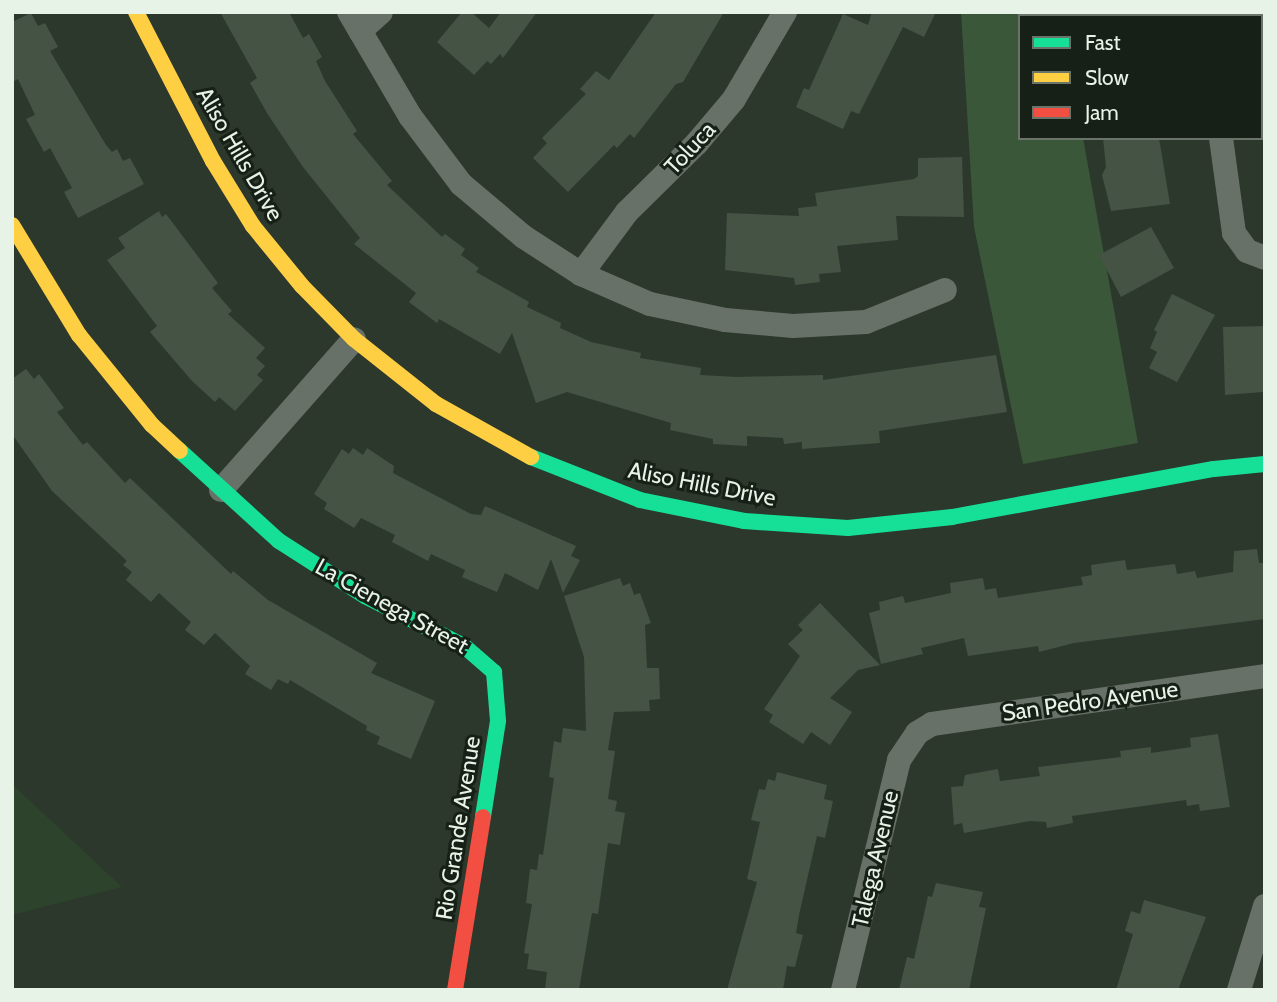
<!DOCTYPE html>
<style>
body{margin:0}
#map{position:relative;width:1277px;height:1002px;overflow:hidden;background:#2c382c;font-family:Cabin,sans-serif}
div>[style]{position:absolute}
.built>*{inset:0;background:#2d432c}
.green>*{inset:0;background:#3a5739}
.building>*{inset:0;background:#445344}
.street>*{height:24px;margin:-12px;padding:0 12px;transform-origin:12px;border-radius:12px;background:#687168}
.fast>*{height:16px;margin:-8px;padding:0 8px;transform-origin:8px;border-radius:8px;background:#16e098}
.slow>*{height:16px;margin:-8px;padding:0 8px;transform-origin:8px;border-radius:8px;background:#ffcf43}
.jam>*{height:16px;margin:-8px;padding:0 8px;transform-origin:8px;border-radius:8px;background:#f24e42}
span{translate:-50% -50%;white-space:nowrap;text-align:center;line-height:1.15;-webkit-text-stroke:6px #172017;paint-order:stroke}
.street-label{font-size:23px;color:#e7f3e7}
.frame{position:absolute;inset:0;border:14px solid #e7f3e7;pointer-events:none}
.legend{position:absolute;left:1018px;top:14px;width:245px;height:126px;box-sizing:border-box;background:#172017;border:2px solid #6a746a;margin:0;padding:9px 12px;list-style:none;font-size:21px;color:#e7f3e7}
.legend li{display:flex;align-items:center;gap:14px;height:35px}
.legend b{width:35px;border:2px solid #6a746a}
</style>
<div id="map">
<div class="built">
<div style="clip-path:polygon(12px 784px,122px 887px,12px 915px)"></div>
</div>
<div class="green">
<div style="clip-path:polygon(961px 12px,1060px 12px,1061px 16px,1020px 16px,1020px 138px,1083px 138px,1138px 443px,1023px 464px,974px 227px)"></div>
</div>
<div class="building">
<div style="clip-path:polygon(220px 12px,289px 12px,303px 38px,309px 34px,322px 57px,316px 61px,325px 81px,357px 131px,353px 134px,392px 181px,387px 185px,442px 237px,445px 234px,465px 249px,461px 255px,479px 268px,476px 272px,529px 302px,527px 307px,561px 323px,560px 328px,591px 342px,641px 353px,640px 358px,701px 368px,700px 375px,737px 377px,823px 375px,823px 380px,996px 355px,1007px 412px,879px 431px,880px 443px,802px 449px,802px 442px,784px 444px,783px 438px,747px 436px,747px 446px,713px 444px,713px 439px,670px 430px,671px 423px,567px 392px,536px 403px,512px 333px,500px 354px,439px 319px,437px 323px,409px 302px,416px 293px,354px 244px,360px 238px,303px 167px,267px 113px,250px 83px,257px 78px)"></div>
<div style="clip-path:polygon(462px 12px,471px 12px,489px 28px,501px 12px,537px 12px,503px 58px,500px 54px,491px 64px,487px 61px,474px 75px,437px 42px)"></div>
<div style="clip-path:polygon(656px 12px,724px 12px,683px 82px,676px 84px,634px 138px,630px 134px,617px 148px,614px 145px,568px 192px,533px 158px,547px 143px,542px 138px,586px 94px,580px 89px,596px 71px,609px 80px)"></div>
<div style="clip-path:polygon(872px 12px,936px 12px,924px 37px,903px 27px,859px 114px,851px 111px,843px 129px,796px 107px,804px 88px,809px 90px,843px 14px,868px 25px)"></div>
<div style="clip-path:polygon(31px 13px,38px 26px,45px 23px,58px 47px,50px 51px,106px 145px,112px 152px,117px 149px,123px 161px,130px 158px,144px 184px,78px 218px,64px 192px,72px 188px,50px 148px,44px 152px,26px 119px,35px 115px,18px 79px,12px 82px,12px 22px)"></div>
<div style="clip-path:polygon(1103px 138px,1159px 138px,1170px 204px,1111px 211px,1102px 175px,1106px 167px)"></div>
<div style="clip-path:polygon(962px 157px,964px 217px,896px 216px,898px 240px,837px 246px,841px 272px,819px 274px,820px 282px,795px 285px,794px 278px,725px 270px,727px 213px,799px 216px,798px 208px,817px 206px,815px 193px,914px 179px,918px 176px,918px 158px)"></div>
<div style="clip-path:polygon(159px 211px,162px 217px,166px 214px,218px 283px,212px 288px,232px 311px,228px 314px,265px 348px,256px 358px,265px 366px,257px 375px,263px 380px,235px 411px,219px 397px,215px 402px,192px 381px,150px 332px,157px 326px,107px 260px,125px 248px,118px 238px)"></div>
<div style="clip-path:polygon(1151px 227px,1174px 268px,1121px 297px,1099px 255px)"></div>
<div style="clip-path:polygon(1172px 294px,1215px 315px,1177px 382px,1149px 368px,1157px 352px,1150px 348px,1157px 332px,1154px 330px)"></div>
<div style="clip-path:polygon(1265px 326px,1263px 392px,1225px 395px,1223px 327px)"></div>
<div style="clip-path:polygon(26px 369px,34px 379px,39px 374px,64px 408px,57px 412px,83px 445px,87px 442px,125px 483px,130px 478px,231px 574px,233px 571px,268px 600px,377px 663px,371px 673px,435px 701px,411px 759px,377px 744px,380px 737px,366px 730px,367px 726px,290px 680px,288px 684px,278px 679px,271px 690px,245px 674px,250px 666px,215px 633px,204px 645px,185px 630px,191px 622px,159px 593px,151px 602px,126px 580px,132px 572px,123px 565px,127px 561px,52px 491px,12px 434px,12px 379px)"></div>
<div style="clip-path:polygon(353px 448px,363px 455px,367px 448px,394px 466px,393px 473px,471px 514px,481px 515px,485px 506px,576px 546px,571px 556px,580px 560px,563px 593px,551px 559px,538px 590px,505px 573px,497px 592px,462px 577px,465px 570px,431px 554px,428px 561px,392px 542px,395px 535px,361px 518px,354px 528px,324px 509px,327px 503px,314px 494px,342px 449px,349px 454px)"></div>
<div style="clip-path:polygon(1257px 549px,1259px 563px,1265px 563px,1265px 619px,1074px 643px,1039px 652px,1038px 646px,968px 656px,964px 638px,921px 648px,923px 654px,881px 664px,869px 613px,880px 610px,879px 602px,903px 596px,905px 603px,951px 593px,950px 583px,983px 578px,985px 590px,996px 588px,998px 598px,1083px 585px,1081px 577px,1092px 575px,1091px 565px,1125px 560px,1127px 570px,1175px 564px,1177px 574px,1195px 571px,1197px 578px,1233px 572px,1234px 551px)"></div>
<div style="clip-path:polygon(620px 578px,623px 586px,630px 583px,634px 595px,640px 593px,651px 623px,645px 625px,647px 668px,659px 668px,660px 699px,649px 700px,650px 711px,614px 712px,608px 750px,615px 751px,608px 799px,617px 801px,615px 811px,625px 813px,620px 845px,608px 843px,598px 914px,592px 913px,579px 990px,545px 990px,547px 972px,527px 969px,529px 954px,524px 953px,532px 904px,526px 903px,530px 869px,537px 870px,539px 854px,543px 855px,554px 778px,549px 777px,554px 741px,561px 743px,563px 728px,586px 731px,584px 657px,564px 596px)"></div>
<div style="clip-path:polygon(820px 603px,880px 665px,858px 670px,830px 698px,852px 712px,830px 745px,811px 732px,803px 744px,769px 722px,773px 715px,764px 709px,800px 656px,788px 644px,803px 630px,798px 625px)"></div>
<div style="clip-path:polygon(1218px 734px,1230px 807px,1200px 811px,1199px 804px,1187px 806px,1186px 800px,1072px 816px,1073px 823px,1047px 828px,1046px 822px,1030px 821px,964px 833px,962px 823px,954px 825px,951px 787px,963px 786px,965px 775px,998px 769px,1000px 781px,1040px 776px,1038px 767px,1121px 757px,1120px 751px,1151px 747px,1151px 753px,1191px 747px,1190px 738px)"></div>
<div style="clip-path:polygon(777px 772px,827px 785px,824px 799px,833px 801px,825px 838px,817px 836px,799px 915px,796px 933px,803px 935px,795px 967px,787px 966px,783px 990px,727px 990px,757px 882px,747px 879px,760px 822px,751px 820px,759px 789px,765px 790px,768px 779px,775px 781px)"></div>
<div style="clip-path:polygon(936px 883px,983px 892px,979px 907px,986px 908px,969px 990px,899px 990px,907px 957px,914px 959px,928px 896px,932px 897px)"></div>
<div style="clip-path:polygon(1144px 900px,1206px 917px,1178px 990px,1116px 990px,1133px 934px,1125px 931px,1131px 911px,1140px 914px)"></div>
</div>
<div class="street">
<div style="left:349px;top:12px;width:121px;rotate:59.6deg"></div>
<div style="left:410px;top:116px;width:85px;rotate:53.1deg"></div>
<div style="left:461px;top:184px;width:82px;rotate:40.1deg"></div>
<div style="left:524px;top:237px;width:68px;rotate:33deg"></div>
<div style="left:581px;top:274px;width:75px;rotate:23.5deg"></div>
<div style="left:650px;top:304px;width:77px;rotate:12deg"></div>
<div style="left:725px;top:320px;width:68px;rotate:5deg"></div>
<div style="left:793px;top:326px;width:73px;rotate:-3.1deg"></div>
<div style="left:866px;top:322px;width:85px;rotate:-22.1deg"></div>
<div style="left:1205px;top:12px;width:4px;rotate:76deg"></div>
<div style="left:360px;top:31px;width:28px;rotate:-42deg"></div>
<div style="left:1221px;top:138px;width:96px;rotate:82.2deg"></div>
<div style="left:1234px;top:233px;width:22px;rotate:54deg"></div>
<div style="left:1247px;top:251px;width:19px;rotate:21deg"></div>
<div style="left:581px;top:274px;width:77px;rotate:-53.4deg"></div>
<div style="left:627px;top:212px;width:98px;rotate:-44.6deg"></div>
<div style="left:697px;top:143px;width:57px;rotate:-49.9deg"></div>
<div style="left:734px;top:99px;width:101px;rotate:-59.6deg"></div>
<div style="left:221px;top:490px;width:201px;rotate:-48.6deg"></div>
<div style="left:843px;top:990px;width:237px;rotate:-76.3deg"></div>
<div style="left:899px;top:760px;width:32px;rotate:-56deg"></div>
<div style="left:917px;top:733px;width:17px;rotate:-31deg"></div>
<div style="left:932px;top:724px;width:336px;rotate:-8.2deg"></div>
<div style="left:1239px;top:990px;width:88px;rotate:-72.8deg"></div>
</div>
<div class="fast">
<div style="left:180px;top:451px;width:134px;rotate:42.3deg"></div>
<div style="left:279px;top:541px;width:102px;rotate:32.6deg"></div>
<div style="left:365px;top:596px;width:111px;rotate:26.8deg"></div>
<div style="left:464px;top:646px;width:40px;rotate:41deg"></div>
<div style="left:494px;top:672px;width:49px;rotate:85.3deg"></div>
<div style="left:498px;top:721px;width:97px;rotate:98.9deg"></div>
<div style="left:531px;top:457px;width:117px;rotate:21.5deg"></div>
<div style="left:640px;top:500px;width:106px;rotate:11.4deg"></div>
<div style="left:744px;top:521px;width:104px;rotate:3.9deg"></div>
<div style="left:848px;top:528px;width:105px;rotate:-6deg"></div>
<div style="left:952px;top:517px;width:266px;rotate:-10.4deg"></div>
<div style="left:1214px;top:469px;width:51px;rotate:-5.6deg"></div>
</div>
<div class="slow">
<div style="left:136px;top:12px;width:168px;rotate:62.7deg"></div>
<div style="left:213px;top:161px;width:76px;rotate:58.4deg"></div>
<div style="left:253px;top:226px;width:77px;rotate:50.8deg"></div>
<div style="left:302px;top:286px;width:74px;rotate:45.5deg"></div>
<div style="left:354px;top:339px;width:105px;rotate:38.4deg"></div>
<div style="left:436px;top:404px;width:109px;rotate:29.2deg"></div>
<div style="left:12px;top:225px;width:129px;rotate:58.7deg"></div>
<div style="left:79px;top:335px;width:116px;rotate:51deg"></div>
<div style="left:152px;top:425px;width:38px;rotate:43deg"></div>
</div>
<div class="jam">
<div style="left:455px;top:990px;width:175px;rotate:-80.8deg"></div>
</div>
<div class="street-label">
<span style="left:690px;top:148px;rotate:-47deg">Toluca</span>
<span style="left:240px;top:154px;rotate:60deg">Aliso Hills Drive</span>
<span style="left:702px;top:484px;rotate:11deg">Aliso Hills Drive</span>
<span style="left:392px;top:606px;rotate:29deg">La Cienega Street</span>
<span style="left:1090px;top:701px;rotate:-8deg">San Pedro Avenue</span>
<span style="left:458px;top:828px;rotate:-81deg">Rio Grande Avenue</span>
<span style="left:875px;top:859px;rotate:-77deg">Talega Avenue</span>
</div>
<div class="frame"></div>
<ul class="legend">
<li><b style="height:9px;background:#16e098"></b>Fast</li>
<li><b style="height:9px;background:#ffcf43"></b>Slow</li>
<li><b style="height:9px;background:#f24e42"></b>Jam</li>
</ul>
</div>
